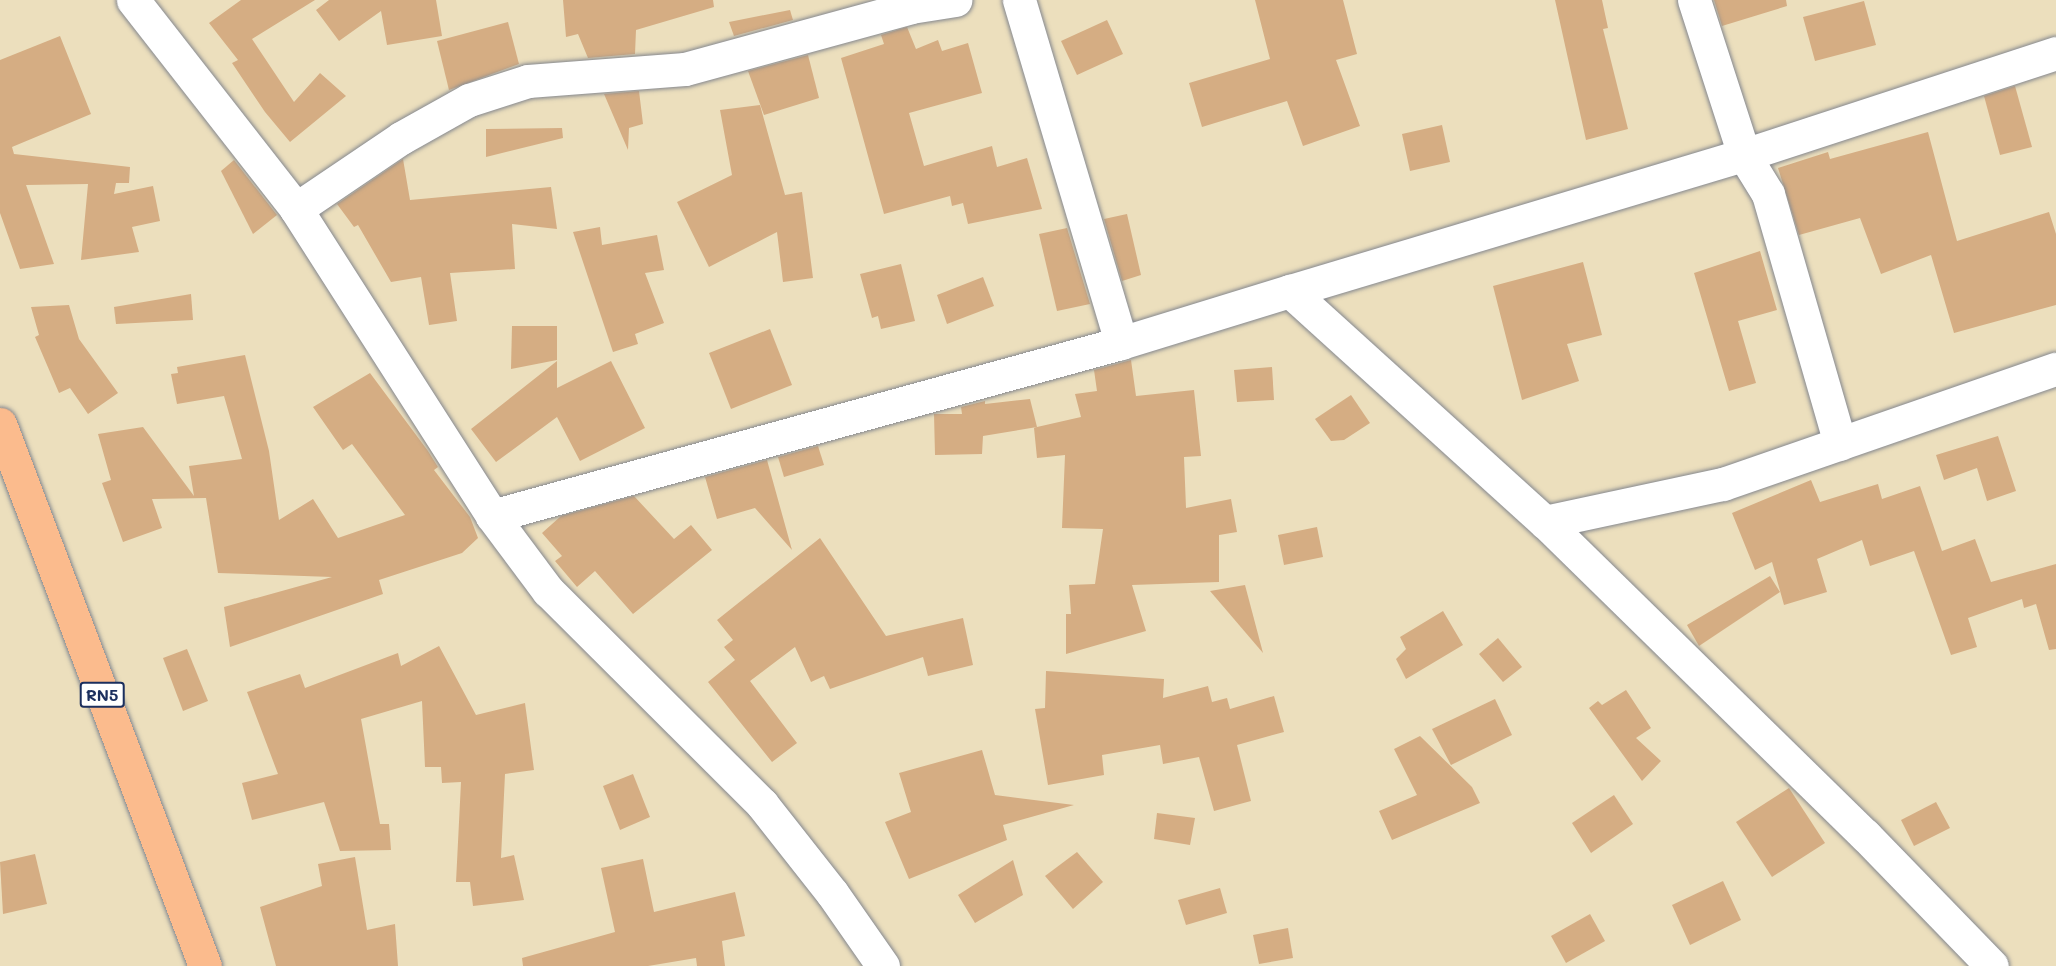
<!DOCTYPE html>
<style>
body{margin:0}
#map{position:relative;width:2056px;height:966px;overflow:hidden;background:#ecdfbd;font-family:Mali,sans-serif}
div>[style]{position:absolute}
.building>*{inset:0;background:#d5ad83}
.roads{filter:drop-shadow(0 0 2px #84878e) drop-shadow(0 0 2px #84878e)}
.minor>*{height:33px;margin:-16.5px;padding:0 16.5px;transform-origin:16.5px;border-radius:16.5px;background:#fff}
.highway>*{height:33px;margin:-16.5px;padding:0 16.5px;transform-origin:16.5px;border-radius:16.5px;background:#fbbb8d}
span{translate:-50% -50%;white-space:nowrap;text-align:center;line-height:1.15;-webkit-text-stroke:5px #fff;paint-order:stroke}
.shield-label span{padding:2px 4px;background:#fff;border:2px solid;border-radius:4px;-webkit-text-stroke-width:0}
.shield-label{font-size:16px;color:#1b2f5e;font-weight:700}
</style>
<div id="map">
<div class="building">
<div style="clip-path:polygon(241px 0,315px 0,252px 39px,294px 102px,320px 73px,346px 96px,290px 142px,265px 112px,232px 63px,238px 60px,209px 23px)"></div>
<div style="clip-path:polygon(329px 0,436px 0,442px 36px,387px 45px,381px 11px,339px 41px,316px 10px)"></div>
<div style="clip-path:polygon(563px 0,713px 0,714px 7px,636px 30px,635px 54px,588px 58px,578px 34px,566px 37px)"></div>
<div style="clip-path:polygon(1255px 0,1343px 0,1357px 54px,1336px 60px,1360px 126px,1303px 146px,1287px 101px,1202px 127px,1189px 83px,1270px 59px)"></div>
<div style="clip-path:polygon(1555px 0,1602px 0,1608px 28px,1603px 29px,1628px 129px,1586px 140px)"></div>
<div style="clip-path:polygon(1714px 0,1786px 0,1787px 6px,1722px 26px)"></div>
<div style="clip-path:polygon(1864px 1px,1876px 45px,1815px 61px,1803px 17px)"></div>
<div style="clip-path:polygon(790px 10px,793px 20px,734px 36px,729px 22px)"></div>
<div style="clip-path:polygon(1107px 20px,1123px 54px,1077px 75px,1061px 41px)"></div>
<div style="clip-path:polygon(508px 22px,519px 64px,449px 90px,437px 41px)"></div>
<div style="clip-path:polygon(907px 27px,916px 49px,938px 40px,942px 51px,968px 43px,982px 93px,909px 113px,924px 166px,992px 146px,997px 167px,1027px 158px,1042px 209px,968px 224px,963px 203px,952px 206px,950px 196px,884px 214px,841px 58px,884px 44px,881px 35px)"></div>
<div style="clip-path:polygon(60px 36px,91px 114px,12px 147px,14px 154px,130px 167px,129px 183px,116px 183px,114px 194px,153px 186px,160px 221px,132px 227px,139px 252px,81px 260px,88px 184px,26px 185px,54px 264px,20px 269px,0 213px,0 60px)"></div>
<div style="clip-path:polygon(808px 55px,819px 98px,764px 115px,748px 71px)"></div>
<div style="clip-path:polygon(2015px 86px,2032px 147px,2000px 155px,1984px 96px)"></div>
<div style="clip-path:polygon(639px 91px,643px 124px,629px 128px,628px 150px,604px 94px)"></div>
<div style="clip-path:polygon(760px 105px,785px 195px,802px 192px,813px 278px,783px 282px,777px 232px,709px 267px,677px 202px,732px 175px,720px 110px)"></div>
<div style="clip-path:polygon(1442px 125px,1450px 162px,1410px 171px,1402px 134px)"></div>
<div style="clip-path:polygon(562px 128px,563px 138px,486px 157px,486px 129px)"></div>
<div style="clip-path:polygon(1928px 132px,1957px 241px,2049px 212px,2056px 234px,2056px 305px,1954px 333px,1931px 255px,1881px 274px,1860px 218px,1799px 235px,1778px 168px,1828px 152px,1830px 159px)"></div>
<div style="clip-path:polygon(403px 159px,410px 200px,551px 187px,557px 229px,512px 224px,515px 269px,450px 273px,457px 321px,429px 325px,421px 277px,391px 282px,358px 225px,354px 227px,337px 204px)"></div>
<div style="clip-path:polygon(234px 160px,277px 215px,253px 234px,221px 171px)"></div>
<div style="clip-path:polygon(1127px 214px,1141px 275px,1122px 281px,1104px 219px)"></div>
<div style="clip-path:polygon(600px 227px,602px 245px,657px 235px,664px 270px,645px 273px,664px 323px,635px 334px,638px 344px,613px 352px,573px 232px)"></div>
<div style="clip-path:polygon(1067px 228px,1090px 304px,1057px 311px,1039px 234px)"></div>
<div style="clip-path:polygon(1760px 251px,1777px 310px,1738px 321px,1756px 383px,1729px 391px,1694px 273px)"></div>
<div style="clip-path:polygon(1583px 262px,1602px 335px,1567px 344px,1579px 381px,1522px 400px,1493px 286px)"></div>
<div style="clip-path:polygon(901px 264px,915px 321px,881px 329px,878px 316px,872px 318px,860px 274px)"></div>
<div style="clip-path:polygon(983px 277px,994px 306px,947px 324px,937px 295px)"></div>
<div style="clip-path:polygon(191px 294px,193px 320px,116px 324px,114px 307px)"></div>
<div style="clip-path:polygon(69px 305px,79px 339px,118px 393px,88px 414px,70px 388px,59px 393px,35px 337px,39px 335px,31px 307px)"></div>
<div style="clip-path:polygon(512px 326px,557px 326px,557px 360px,511px 369px)"></div>
<div style="clip-path:polygon(770px 329px,792px 385px,731px 409px,709px 353px)"></div>
<div style="clip-path:polygon(245px 355px,269px 451px,279px 520px,313px 499px,338px 538px,405px 515px,352px 444px,343px 450px,313px 407px,370px 373px,428px 451px,438px 467px,434px 470px,470px 517px,478px 538px,462px 553px,379px 580px,383px 594px,230px 647px,224px 607px,332px 577px,218px 573px,206px 498px,152px 499px,162px 528px,123px 542px,102px 483px,111px 480px,98px 434px,143px 427px,194px 496px,189px 466px,242px 459px,224px 396px,177px 404px,171px 374px,178px 373px,177px 367px)"></div>
<div style="clip-path:polygon(1131px 360px,1136px 396px,1194px 390px,1201px 456px,1184px 457px,1186px 508px,1231px 499px,1237px 532px,1219px 535px,1219px 582px,1132px 585px,1146px 631px,1066px 654px,1066px 614px,1071px 614px,1069px 585px,1095px 584px,1103px 529px,1062px 528px,1065px 455px,1037px 458px,1034px 428px,1037px 427px,983px 436px,982px 454px,935px 455px,934px 414px,962px 414px,961px 407px,985px 401px,985px 404px,1030px 399px,1037px 427px,1081px 417px,1075px 394px,1097px 391px,1094px 370px)"></div>
<div style="clip-path:polygon(557px 361px,557px 388px,611px 361px,645px 428px,580px 461px,557px 417px,496px 462px,471px 429px)"></div>
<div style="clip-path:polygon(1272px 367px,1274px 400px,1237px 402px,1234px 370px)"></div>
<div style="clip-path:polygon(1351px 395px,1370px 423px,1344px 440px,1331px 441px,1315px 419px)"></div>
<div style="clip-path:polygon(1998px 436px,2016px 491px,1987px 501px,1977px 468px,1944px 480px,1936px 455px)"></div>
<div style="clip-path:polygon(818px 446px,824px 465px,784px 477px,778px 457px)"></div>
<div style="clip-path:polygon(767px 460px,792px 550px,755px 508px,717px 519px,705px 477px)"></div>
<div style="clip-path:polygon(1811px 480px,1820px 502px,1878px 484px,1882px 499px,1920px 486px,1942px 551px,1975px 539px,1991px 582px,2056px 564px,2056px 649px,2049px 650px,2036px 604px,2024px 608px,2022px 599px,1968px 618px,1977px 647px,1951px 655px,1914px 551px,1870px 566px,1862px 540px,1817px 559px,1827px 592px,1784px 605px,1772px 562px,1755px 570px,1732px 513px)"></div>
<div style="clip-path:polygon(634px 496px,674px 539px,691px 525px,712px 550px,633px 614px,595px 571px,577px 587px,555px 561px,562px 556px,542px 533px,561px 516px)"></div>
<div style="clip-path:polygon(1317px 527px,1323px 557px,1284px 565px,1278px 535px)"></div>
<div style="clip-path:polygon(820px 538px,886px 636px,963px 618px,973px 665px,928px 676px,923px 657px,830px 689px,824px 676px,811px 682px,795px 647px,750px 681px,797px 743px,772px 762px,708px 682px,735px 660px,724px 647px,733px 640px,717px 620px)"></div>
<div style="clip-path:polygon(1770px 576px,1780px 592px,1699px 646px,1687px 625px)"></div>
<div style="clip-path:polygon(1245px 585px,1263px 653px,1210px 591px)"></div>
<div style="clip-path:polygon(1443px 611px,1463px 645px,1406px 679px,1396px 659px,1406px 649px,1400px 637px)"></div>
<div style="clip-path:polygon(1498px 638px,1522px 667px,1503px 682px,1479px 654px)"></div>
<div style="clip-path:polygon(439px 646px,476px 715px,525px 703px,534px 770px,505px 774px,501px 858px,514px 855px,524px 900px,473px 906px,470px 882px,456px 882px,461px 782px,442px 783px,441px 767px,425px 767px,422px 701px,361px 719px,380px 824px,389px 824px,391px 850px,340px 851px,324px 802px,252px 820px,242px 783px,278px 774px,247px 692px,300px 674px,305px 688px,398px 653px,401px 666px)"></div>
<div style="clip-path:polygon(187px 649px,208px 701px,183px 711px,163px 658px)"></div>
<div style="clip-path:polygon(1046px 671px,1164px 679px,1163px 698px,1208px 686px,1212px 702px,1227px 698px,1230px 709px,1274px 696px,1284px 732px,1237px 745px,1251px 801px,1214px 811px,1199px 757px,1163px 764px,1160px 745px,1102px 755px,1104px 775px,1048px 785px,1035px 709px,1045px 708px)"></div>
<div style="clip-path:polygon(1626px 690px,1651px 728px,1636px 738px,1661px 761px,1642px 781px,1589px 708px,1598px 701px,1602px 705px)"></div>
<div style="clip-path:polygon(1495px 699px,1512px 735px,1451px 765px,1432px 729px)"></div>
<div style="clip-path:polygon(1420px 736px,1472px 787px,1480px 803px,1392px 840px,1379px 811px,1417px 795px,1394px 749px)"></div>
<div style="clip-path:polygon(982px 750px,995px 795px,1074px 805px,1003px 825px,1007px 840px,909px 879px,885px 822px,911px 812px,899px 773px)"></div>
<div style="clip-path:polygon(633px 774px,650px 817px,620px 830px,603px 786px)"></div>
<div style="clip-path:polygon(1789px 788px,1825px 843px,1772px 877px,1736px 822px)"></div>
<div style="clip-path:polygon(1614px 795px,1633px 824px,1591px 853px,1572px 823px)"></div>
<div style="clip-path:polygon(1936px 802px,1950px 828px,1914px 846px,1901px 820px)"></div>
<div style="clip-path:polygon(1157px 813px,1195px 818px,1190px 845px,1154px 839px)"></div>
<div style="clip-path:polygon(1077px 852px,1103px 882px,1073px 909px,1045px 876px)"></div>
<div style="clip-path:polygon(35px 854px,47px 904px,3px 914px,0 862px)"></div>
<div style="clip-path:polygon(355px 857px,367px 930px,395px 924px,398px 966px,276px 966px,260px 907px,322px 886px,318px 864px)"></div>
<div style="clip-path:polygon(643px 859px,654px 912px,735px 892px,745px 936px,722px 941px,725px 966px,697px 966px,696px 958px,648px 966px,523px 966px,522px 958px,615px 932px,601px 868px)"></div>
<div style="clip-path:polygon(1013px 860px,1023px 895px,975px 923px,958px 895px)"></div>
<div style="clip-path:polygon(1723px 881px,1741px 920px,1690px 945px,1672px 905px)"></div>
<div style="clip-path:polygon(1220px 888px,1227px 913px,1186px 925px,1178px 900px)"></div>
<div style="clip-path:polygon(1590px 914px,1605px 941px,1566px 963px,1551px 936px)"></div>
<div style="clip-path:polygon(1288px 928px,1293px 958px,1259px 964px,1253px 935px)"></div>
</div>
<div class="roads">
<div class="minor">
<div style="left:133px;top:0;width:265px;rotate:52deg"></div>
<div style="left:296px;top:209px;width:364px;rotate:57.4deg"></div>
<div style="left:1019px;top:0;width:358px;rotate:73.4deg"></div>
<div style="left:1694px;top:0;width:163px;rotate:72.1deg"></div>
<div style="left:1744px;top:155px;width:46px;rotate:58.4deg"></div>
<div style="left:1768px;top:194px;width:260px;rotate:73.9deg"></div>
<div style="left:296px;top:209px;width:127px;rotate:-34.1deg"></div>
<div style="left:401px;top:138px;width:78px;rotate:-29.2deg"></div>
<div style="left:469px;top:100px;width:62px;rotate:-17.9deg"></div>
<div style="left:528px;top:81px;width:157px;rotate:-4.4deg"></div>
<div style="left:685px;top:69px;width:234px;rotate:-15.3deg"></div>
<div style="left:911px;top:7px;width:45px;rotate:-9deg"></div>
<div style="left:1290px;top:291px;width:474px;rotate:-16.7deg"></div>
<div style="left:1744px;top:155px;width:328px;rotate:-18.1deg"></div>
<div style="left:1545px;top:522px;width:182px;rotate:-12.1deg"></div>
<div style="left:1723px;top:484px;width:352px;rotate:-19.1deg"></div>
<div style="left:883px;top:966px;width:89px;rotate:-124.9deg"></div>
<div style="left:832px;top:893px;width:113px;rotate:-128.2deg"></div>
<div style="left:762px;top:804px;width:302px;rotate:-135.1deg"></div>
<div style="left:548px;top:591px;width:94px;rotate:-126.7deg"></div>
<div style="left:492px;top:516px;width:652px;rotate:-15.38deg"></div>
<div style="left:1121px;top:343px;width:177px;rotate:-17.1deg"></div>
<div style="left:1290px;top:291px;width:344px;rotate:42.2deg"></div>
<div style="left:1545px;top:522px;width:448px;rotate:44.4deg"></div>
<div style="left:1865px;top:835px;width:182px;rotate:45.9deg"></div>
</div>
<div class="highway">
<div style="left:0;top:424px;width:579px;rotate:69.28deg"></div>
</div>
</div>
<div class="shield-label">
<span style="left:102px;top:695px">RN5</span>
</div>
</div>
